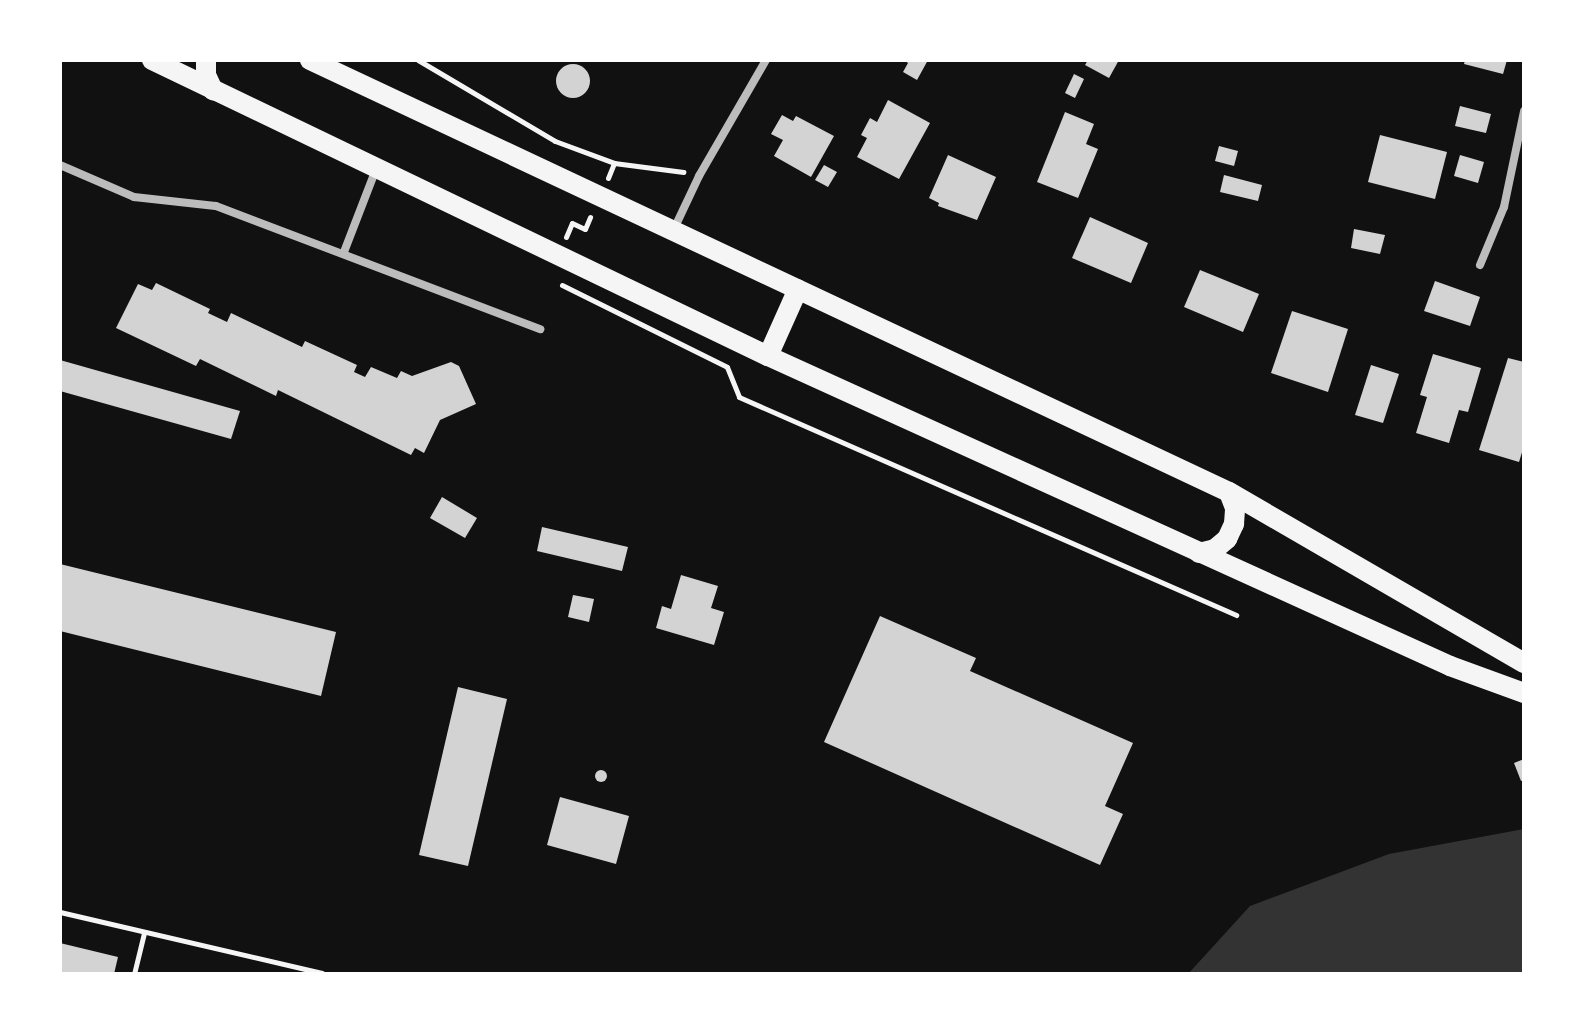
<!DOCTYPE html>
<style>
body{margin:0}
#map{position:relative;width:1584px;height:1034px;overflow:hidden;background:#111;font-family:"Exo 2",sans-serif}
div>[style]{position:absolute}
.water>*{inset:0;background:#333}
.building>*{inset:0;background:#d3d3d3}
.round{border-radius:50%}
.path>*{height:5px;margin:-2.5px;padding:0 2.5px;transform-origin:2.5px;border-radius:2.5px;background:#f5f5f5}
.minor>*{height:8px;margin:-4px;padding:0 4px;transform-origin:4px;border-radius:4px;background:#bcbcbc}
.primary>*{height:20px;margin:-10px;padding:0 10px;transform-origin:10px;border-radius:10px;background:#f5f5f5}
span{translate:-50% -50%;white-space:nowrap;text-align:center;line-height:1.15;-webkit-text-stroke:6px #fff;paint-order:stroke}
.frame{position:absolute;inset:0;border:62px solid #fff;pointer-events:none}
</style>
<div id="map">
<div class="water">
<div style="clip-path:polygon(1524px 829px,1524px 974px,1188px 974px,1250px 906px,1389px 854px)"></div>
</div>
<div class="building">
<div style="clip-path:polygon(904px 60px,928px 60px,917px 80px,903px 72px,908px 63px)"></div>
<div style="clip-path:polygon(1088px 60px,1119px 60px,1109px 78px,1085px 65px)"></div>
<div style="clip-path:polygon(1465px 60px,1507px 60px,1503px 74px,1464px 64px)"></div>
<div class="round" style="left:556px;top:64px;width:34px;height:34px"></div>
<div style="clip-path:polygon(1074px 74px,1084px 79px,1075px 98px,1065px 93px)"></div>
<div style="clip-path:polygon(888px 100px,930px 123px,899px 179px,857px 157px,867px 138px,861px 135px,870px 118px,877px 122px)"></div>
<div style="clip-path:polygon(1460px 106px,1491px 114px,1486px 133px,1455px 126px)"></div>
<div style="clip-path:polygon(1065px 112px,1094px 124px,1086px 144px,1098px 149px,1078px 198px,1037px 182px)"></div>
<div style="clip-path:polygon(782px 115px,793px 121px,796px 116px,834px 136px,811px 177px,774px 156px,783px 140px,771px 134px)"></div>
<div style="clip-path:polygon(1380px 135px,1447px 152px,1435px 199px,1368px 182px)"></div>
<div style="clip-path:polygon(1219px 146px,1238px 151px,1234px 166px,1215px 161px)"></div>
<div style="clip-path:polygon(948px 155px,996px 177px,977px 220px,938px 206px,939px 203px,929px 198px)"></div>
<div style="clip-path:polygon(1460px 155px,1484px 162px,1478px 183px,1454px 176px)"></div>
<div style="clip-path:polygon(824px 165px,837px 172px,828px 187px,815px 180px)"></div>
<div style="clip-path:polygon(1224px 175px,1262px 185px,1258px 201px,1220px 192px)"></div>
<div style="clip-path:polygon(1090px 217px,1148px 243px,1131px 283px,1072px 258px)"></div>
<div style="clip-path:polygon(1354px 229px,1385px 235px,1380px 254px,1351px 248px)"></div>
<div style="clip-path:polygon(1200px 270px,1259px 294px,1243px 332px,1184px 307px)"></div>
<div style="clip-path:polygon(1435px 281px,1480px 297px,1470px 326px,1424px 311px)"></div>
<div style="clip-path:polygon(156px 283px,210px 309px,208px 313px,227px 322px,231px 313px,302px 347px,305px 341px,357px 365px,354px 372px,365px 377px,371px 367px,397px 378px,401px 371px,412px 376px,451px 362px,459px 366px,476px 404px,440px 420px,424px 453px,415px 448px,411px 455px,278px 390px,276px 396px,200px 359px,196px 366px,116px 328px,138px 284px,152px 290px)"></div>
<div style="clip-path:polygon(1292px 311px,1348px 329px,1328px 392px,1271px 373px)"></div>
<div style="clip-path:polygon(1433px 354px,1481px 368px,1468px 412px,1459px 410px,1449px 443px,1416px 433px,1427px 397px,1420px 395px)"></div>
<div style="clip-path:polygon(1508px 358px,1524px 362px,1524px 446px,1519px 462px,1479px 450px)"></div>
<div style="clip-path:polygon(60px 360px,240px 411px,231px 439px,60px 391px)"></div>
<div style="clip-path:polygon(1371px 365px,1399px 374px,1383px 423px,1355px 415px)"></div>
<div style="clip-path:polygon(442px 497px,477px 518px,465px 538px,430px 518px)"></div>
<div style="clip-path:polygon(542px 527px,628px 547px,622px 571px,537px 551px)"></div>
<div style="clip-path:polygon(60px 564px,336px 632px,321px 696px,60px 631px)"></div>
<div style="clip-path:polygon(681px 575px,718px 586px,711px 608px,724px 612px,714px 645px,656px 628px,662px 606px,671px 609px)"></div>
<div style="clip-path:polygon(573px 595px,594px 599px,589px 622px,568px 617px)"></div>
<div style="clip-path:polygon(880px 616px,976px 658px,970px 671px,1133px 743px,1105px 806px,1123px 814px,1100px 865px,824px 742px)"></div>
<div style="clip-path:polygon(458px 687px,507px 699px,468px 866px,419px 855px)"></div>
<div style="clip-path:polygon(1524px 759px,1524px 780px,1521px 781px,1514px 763px)"></div>
<div class="round" style="left:595px;top:770px;width:12px;height:12px"></div>
<div style="clip-path:polygon(560px 797px,629px 816px,616px 864px,547px 845px)"></div>
<div style="clip-path:polygon(60px 943px,118px 957px,114px 974px,60px 974px)"></div>
</div>
<div class="path">
<div style="left:418px;top:60px;width:159px;rotate:30.6deg"></div>
<div style="left:555px;top:141px;width:63px;rotate:20.4deg"></div>
<div style="left:614px;top:163px;width:70px;rotate:7.4deg"></div>
<div style="left:608px;top:178px;width:16px;rotate:-68deg"></div>
<div style="left:566px;top:237px;width:15px;rotate:-67deg"></div>
<div style="left:572px;top:223px;width:14px;rotate:25deg"></div>
<div style="left:585px;top:229px;width:13px;rotate:-67deg"></div>
<div style="left:562px;top:285px;width:184px;rotate:26.4deg"></div>
<div style="left:727px;top:367px;width:32px;rotate:68deg"></div>
<div style="left:739px;top:397px;width:543px;rotate:23.68deg"></div>
<div style="left:60px;top:912px;width:269px;rotate:13.1deg"></div>
<div style="left:134px;top:974px;width:42px;rotate:-76.3deg"></div>
</div>
<div class="minor">
<div style="left:60px;top:165px;width:81px;rotate:23.4deg"></div>
<div style="left:134px;top:197px;width:82px;rotate:6.3deg"></div>
<div style="left:216px;top:206px;width:347px;rotate:20.8deg"></div>
<div style="left:674px;top:229px;width:59px;rotate:-64.7deg"></div>
<div style="left:699px;top:176px;width:134px;rotate:-60deg"></div>
<div style="left:344px;top:252px;width:89px;rotate:-68.9deg"></div>
<div style="left:1480px;top:265px;width:63px;rotate:-67.5deg"></div>
<div style="left:1504px;top:207px;width:98px;rotate:-78.2deg"></div>
</div>
<div class="primary">
<div style="left:152px;top:60px;width:683px;rotate:25.67deg"></div>
<div style="left:768px;top:356px;width:749px;rotate:24.44deg"></div>
<div style="left:1450px;top:666px;width:79px;rotate:20deg"></div>
<div style="left:206px;top:60px;width:15px;rotate:90deg"></div>
<div style="left:206px;top:75px;width:17px;rotate:65deg"></div>
<div style="left:310px;top:60px;width:1015px;rotate:25.18deg"></div>
<div style="left:1229px;top:492px;width:341px;rotate:30.1deg"></div>
<div style="left:768px;top:356px;width:73px;rotate:-65.9deg"></div>
<div style="left:1199px;top:553px;width:16px;rotate:-14deg"></div>
<div style="left:1215px;top:549px;width:16px;rotate:-40deg"></div>
<div style="left:1227px;top:539px;width:17px;rotate:-65deg"></div>
<div style="left:1234px;top:524px;width:16px;rotate:-86deg"></div>
<div style="left:1235px;top:508px;width:17px;rotate:-111deg"></div>
</div>
<div class="frame"></div>
</div>
